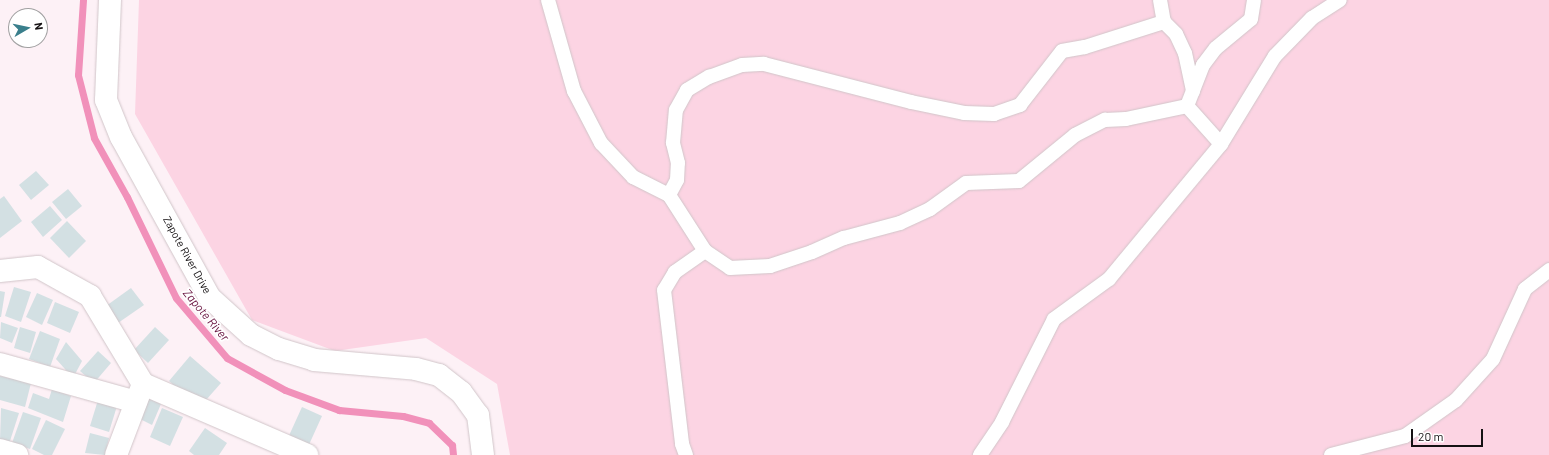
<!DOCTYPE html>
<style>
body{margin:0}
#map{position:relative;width:1549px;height:455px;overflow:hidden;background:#fdf1f6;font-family:Barlow,sans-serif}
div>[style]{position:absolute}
.green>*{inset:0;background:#fcd4e3}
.stream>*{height:7px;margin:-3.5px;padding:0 3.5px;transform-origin:3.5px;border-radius:3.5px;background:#f191ba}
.building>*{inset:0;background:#d3e0e3}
.roads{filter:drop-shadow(0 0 1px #d1c5c9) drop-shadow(0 0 1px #d1c5c9)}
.service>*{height:14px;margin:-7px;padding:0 7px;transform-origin:7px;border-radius:7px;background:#fff}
.minor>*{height:22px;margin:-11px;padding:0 11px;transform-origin:11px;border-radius:11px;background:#fff}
.tertiary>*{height:22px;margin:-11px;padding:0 11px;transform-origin:11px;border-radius:11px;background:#fff}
span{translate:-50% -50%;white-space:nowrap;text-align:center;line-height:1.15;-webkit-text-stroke:3.5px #fff;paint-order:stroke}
.street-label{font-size:11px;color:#151113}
.water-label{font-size:12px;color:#691541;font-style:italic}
.north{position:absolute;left:8px;top:8px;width:40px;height:40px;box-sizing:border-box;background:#fff;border:1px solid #a1a0a1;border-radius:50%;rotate:81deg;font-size:11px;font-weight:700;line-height:16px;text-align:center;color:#151113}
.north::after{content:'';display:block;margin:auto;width:14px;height:18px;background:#3a7f8c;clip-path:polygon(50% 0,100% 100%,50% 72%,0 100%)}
.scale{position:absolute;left:1411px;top:429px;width:72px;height:18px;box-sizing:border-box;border:2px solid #151113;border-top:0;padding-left:5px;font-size:12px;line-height:14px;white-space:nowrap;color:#151113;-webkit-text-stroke:3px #fff;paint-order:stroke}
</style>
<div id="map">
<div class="green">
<div style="clip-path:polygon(139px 0,1549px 0,1549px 455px,510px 455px,497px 384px,426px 338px,335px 351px,252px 320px,135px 114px)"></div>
</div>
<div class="stream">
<div style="left:83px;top:0;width:75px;rotate:93.8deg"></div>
<div style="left:78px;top:75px;width:65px;rotate:75.7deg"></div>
<div style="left:94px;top:138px;width:68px;rotate:60.8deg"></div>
<div style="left:127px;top:197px;width:112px;rotate:64.1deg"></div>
<div style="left:176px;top:298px;width:79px;rotate:49.6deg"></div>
<div style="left:227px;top:358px;width:66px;rotate:28.9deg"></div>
<div style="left:285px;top:390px;width:58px;rotate:20.3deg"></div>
<div style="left:339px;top:410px;width:64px;rotate:5.4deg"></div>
<div style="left:403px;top:416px;width:27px;rotate:15deg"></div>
<div style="left:429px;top:423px;width:32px;rotate:44deg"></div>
<div style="left:452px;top:445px;width:10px;rotate:84deg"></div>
</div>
<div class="building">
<div style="clip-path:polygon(36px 171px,49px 185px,31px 200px,19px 185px)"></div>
<div style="clip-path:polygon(68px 189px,82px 206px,66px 219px,52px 202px)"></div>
<div style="clip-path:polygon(4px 196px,22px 221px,0 238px,0 199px)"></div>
<div style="clip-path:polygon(50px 206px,62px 220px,43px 237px,31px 222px)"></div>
<div style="clip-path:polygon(67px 221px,86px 241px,69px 258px,50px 238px)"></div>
<div style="clip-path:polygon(14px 287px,31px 292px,21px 322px,5px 316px)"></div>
<div style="clip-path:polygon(131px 288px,144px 305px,118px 323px,106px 306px)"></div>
<div style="clip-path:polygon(0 291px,5px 292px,1px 317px,0 317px)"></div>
<div style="clip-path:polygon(37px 293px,53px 300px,42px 325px,26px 317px)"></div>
<div style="clip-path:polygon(55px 302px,79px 312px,70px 333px,47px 323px)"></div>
<div style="clip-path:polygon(1px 322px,18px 328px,12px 343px,0 338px)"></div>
<div style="clip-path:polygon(20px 327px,36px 332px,30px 353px,14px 348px)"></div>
<div style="clip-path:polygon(155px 327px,169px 340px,148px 363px,134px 350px)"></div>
<div style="clip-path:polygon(40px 331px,60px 339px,50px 367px,29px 359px)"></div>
<div style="clip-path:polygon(66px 342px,82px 361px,73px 378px,56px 359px)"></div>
<div style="clip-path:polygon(98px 351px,111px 363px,94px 383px,80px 371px)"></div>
<div style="clip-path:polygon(190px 356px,221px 383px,199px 408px,169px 381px)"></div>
<div style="clip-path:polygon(0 376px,31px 383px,25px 407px,0 400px)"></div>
<div style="clip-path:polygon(52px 389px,71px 396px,63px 422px,28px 408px,33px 393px,49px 399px)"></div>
<div style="clip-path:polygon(144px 396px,161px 404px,152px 425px,134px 416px)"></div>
<div style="clip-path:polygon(98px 400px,117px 406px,109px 432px,90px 426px)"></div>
<div style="clip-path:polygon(302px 407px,322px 416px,307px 449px,287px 440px)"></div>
<div style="clip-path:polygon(1px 408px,19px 413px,9px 444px,0 441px)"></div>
<div style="clip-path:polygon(162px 408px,183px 417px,170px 446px,150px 437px)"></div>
<div style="clip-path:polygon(23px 412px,41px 418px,30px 449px,12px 443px)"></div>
<div style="clip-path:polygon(46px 420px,65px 429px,52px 455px,44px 455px,32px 449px)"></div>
<div style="clip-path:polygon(205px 428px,227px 443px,219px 455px,194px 455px,189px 451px)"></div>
<div style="clip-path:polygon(90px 433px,109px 438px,105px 455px,85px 453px)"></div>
</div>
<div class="roads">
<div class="service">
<div style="left:548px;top:0;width:95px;rotate:74.1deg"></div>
<div style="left:574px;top:91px;width:59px;rotate:62.6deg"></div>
<div style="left:601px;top:143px;width:47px;rotate:46.7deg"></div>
<div style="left:633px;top:177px;width:40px;rotate:26.6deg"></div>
<div style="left:669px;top:195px;width:67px;rotate:57.3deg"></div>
<div style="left:705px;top:251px;width:37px;rotate:145deg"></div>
<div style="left:675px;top:272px;width:21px;rotate:121deg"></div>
<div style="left:664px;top:290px;width:155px;rotate:83.3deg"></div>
<div style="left:682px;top:444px;width:12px;rotate:70deg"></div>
<div style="left:1160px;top:0;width:22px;rotate:80deg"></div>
<div style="left:1164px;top:22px;width:17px;rotate:45deg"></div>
<div style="left:1176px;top:34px;width:21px;rotate:65deg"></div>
<div style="left:1185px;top:53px;width:39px;rotate:78deg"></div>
<div style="left:1187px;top:106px;width:44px;rotate:-68.7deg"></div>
<div style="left:1203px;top:65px;width:21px;rotate:-53deg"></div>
<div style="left:1216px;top:48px;width:45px;rotate:-39.6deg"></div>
<div style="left:1251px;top:19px;width:19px;rotate:-81deg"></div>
<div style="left:669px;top:195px;width:17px;rotate:-62deg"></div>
<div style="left:677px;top:180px;width:17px;rotate:-87deg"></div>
<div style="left:678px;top:163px;width:21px;rotate:-104deg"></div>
<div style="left:673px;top:143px;width:33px;rotate:-85deg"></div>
<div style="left:676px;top:110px;width:23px;rotate:-61deg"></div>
<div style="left:687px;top:90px;width:26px;rotate:-31deg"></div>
<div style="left:709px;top:77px;width:35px;rotate:-20deg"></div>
<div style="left:742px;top:65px;width:22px;rotate:-3deg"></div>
<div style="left:764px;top:64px;width:152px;rotate:14.5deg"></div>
<div style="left:911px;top:102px;width:54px;rotate:11.7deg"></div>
<div style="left:964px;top:113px;width:30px;rotate:2deg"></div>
<div style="left:994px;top:114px;width:28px;rotate:-19deg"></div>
<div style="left:1020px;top:105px;width:68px;rotate:-52.1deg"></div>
<div style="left:1062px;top:51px;width:23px;rotate:-10deg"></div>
<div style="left:1085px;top:47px;width:83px;rotate:-17.6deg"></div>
<div style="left:705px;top:251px;width:30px;rotate:34deg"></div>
<div style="left:730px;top:268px;width:40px;rotate:-2.9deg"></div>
<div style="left:770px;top:266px;width:44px;rotate:-18.4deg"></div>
<div style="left:812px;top:252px;width:35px;rotate:-24deg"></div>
<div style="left:844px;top:238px;width:58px;rotate:-15deg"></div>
<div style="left:900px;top:223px;width:33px;rotate:-25deg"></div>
<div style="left:930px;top:209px;width:44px;rotate:-35.8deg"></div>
<div style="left:966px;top:183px;width:53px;rotate:-2.2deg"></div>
<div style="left:1019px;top:181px;width:72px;rotate:-39.4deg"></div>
<div style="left:1075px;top:135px;width:34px;rotate:-27deg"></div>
<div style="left:1105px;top:120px;width:21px;rotate:-3deg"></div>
<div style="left:1126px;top:119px;width:62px;rotate:-12deg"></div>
<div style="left:1187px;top:106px;width:51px;rotate:48.2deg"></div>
<div style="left:980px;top:455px;width:40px;rotate:-56deg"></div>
<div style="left:1002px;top:422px;width:115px;rotate:-63.2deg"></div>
<div style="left:1054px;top:319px;width:68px;rotate:-36deg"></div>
<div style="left:1109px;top:279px;width:175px;rotate:-50.3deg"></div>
<div style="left:1221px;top:144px;width:103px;rotate:-58.5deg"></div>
<div style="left:1275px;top:56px;width:53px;rotate:-45.8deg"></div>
<div style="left:1312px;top:18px;width:33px;rotate:-33deg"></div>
<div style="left:1331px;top:455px;width:76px;rotate:-14.4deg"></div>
<div style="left:1405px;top:436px;width:62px;rotate:-35.2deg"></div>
<div style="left:1456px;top:400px;width:55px;rotate:-47.9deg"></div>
<div style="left:1493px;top:359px;width:77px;rotate:-65.4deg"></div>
<div style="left:1525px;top:289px;width:31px;rotate:-38deg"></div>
</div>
<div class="minor">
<div style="left:0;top:271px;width:38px;rotate:-6deg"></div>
<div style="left:38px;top:267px;width:60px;rotate:29.1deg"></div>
<div style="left:90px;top:296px;width:103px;rotate:58.9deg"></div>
<div style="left:143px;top:384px;width:76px;rotate:110.8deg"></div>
<div style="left:0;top:364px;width:141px;rotate:15.6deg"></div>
<div style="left:143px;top:384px;width:179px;rotate:23.4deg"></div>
<div style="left:0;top:450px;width:18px;rotate:16deg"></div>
</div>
<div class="tertiary">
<div style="left:110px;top:0;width:100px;rotate:92.3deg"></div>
<div style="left:106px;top:100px;width:40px;rotate:68deg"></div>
<div style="left:121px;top:137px;width:184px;rotate:61.1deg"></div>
<div style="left:210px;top:298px;width:55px;rotate:42.1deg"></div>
<div style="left:251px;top:335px;width:31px;rotate:27deg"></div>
<div style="left:279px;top:349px;width:37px;rotate:17deg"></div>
<div style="left:314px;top:360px;width:102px;rotate:5deg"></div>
<div style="left:416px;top:369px;width:24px;rotate:15deg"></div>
<div style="left:439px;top:375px;width:28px;rotate:38deg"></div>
<div style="left:461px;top:392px;width:29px;rotate:54deg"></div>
<div style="left:478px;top:415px;width:40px;rotate:82.9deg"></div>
</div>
</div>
<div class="street-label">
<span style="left:187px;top:255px;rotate:61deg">Zapote River Drive</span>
</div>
<div class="water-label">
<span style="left:206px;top:315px;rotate:50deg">Zapote River</span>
</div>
<div class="north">N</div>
<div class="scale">20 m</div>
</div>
